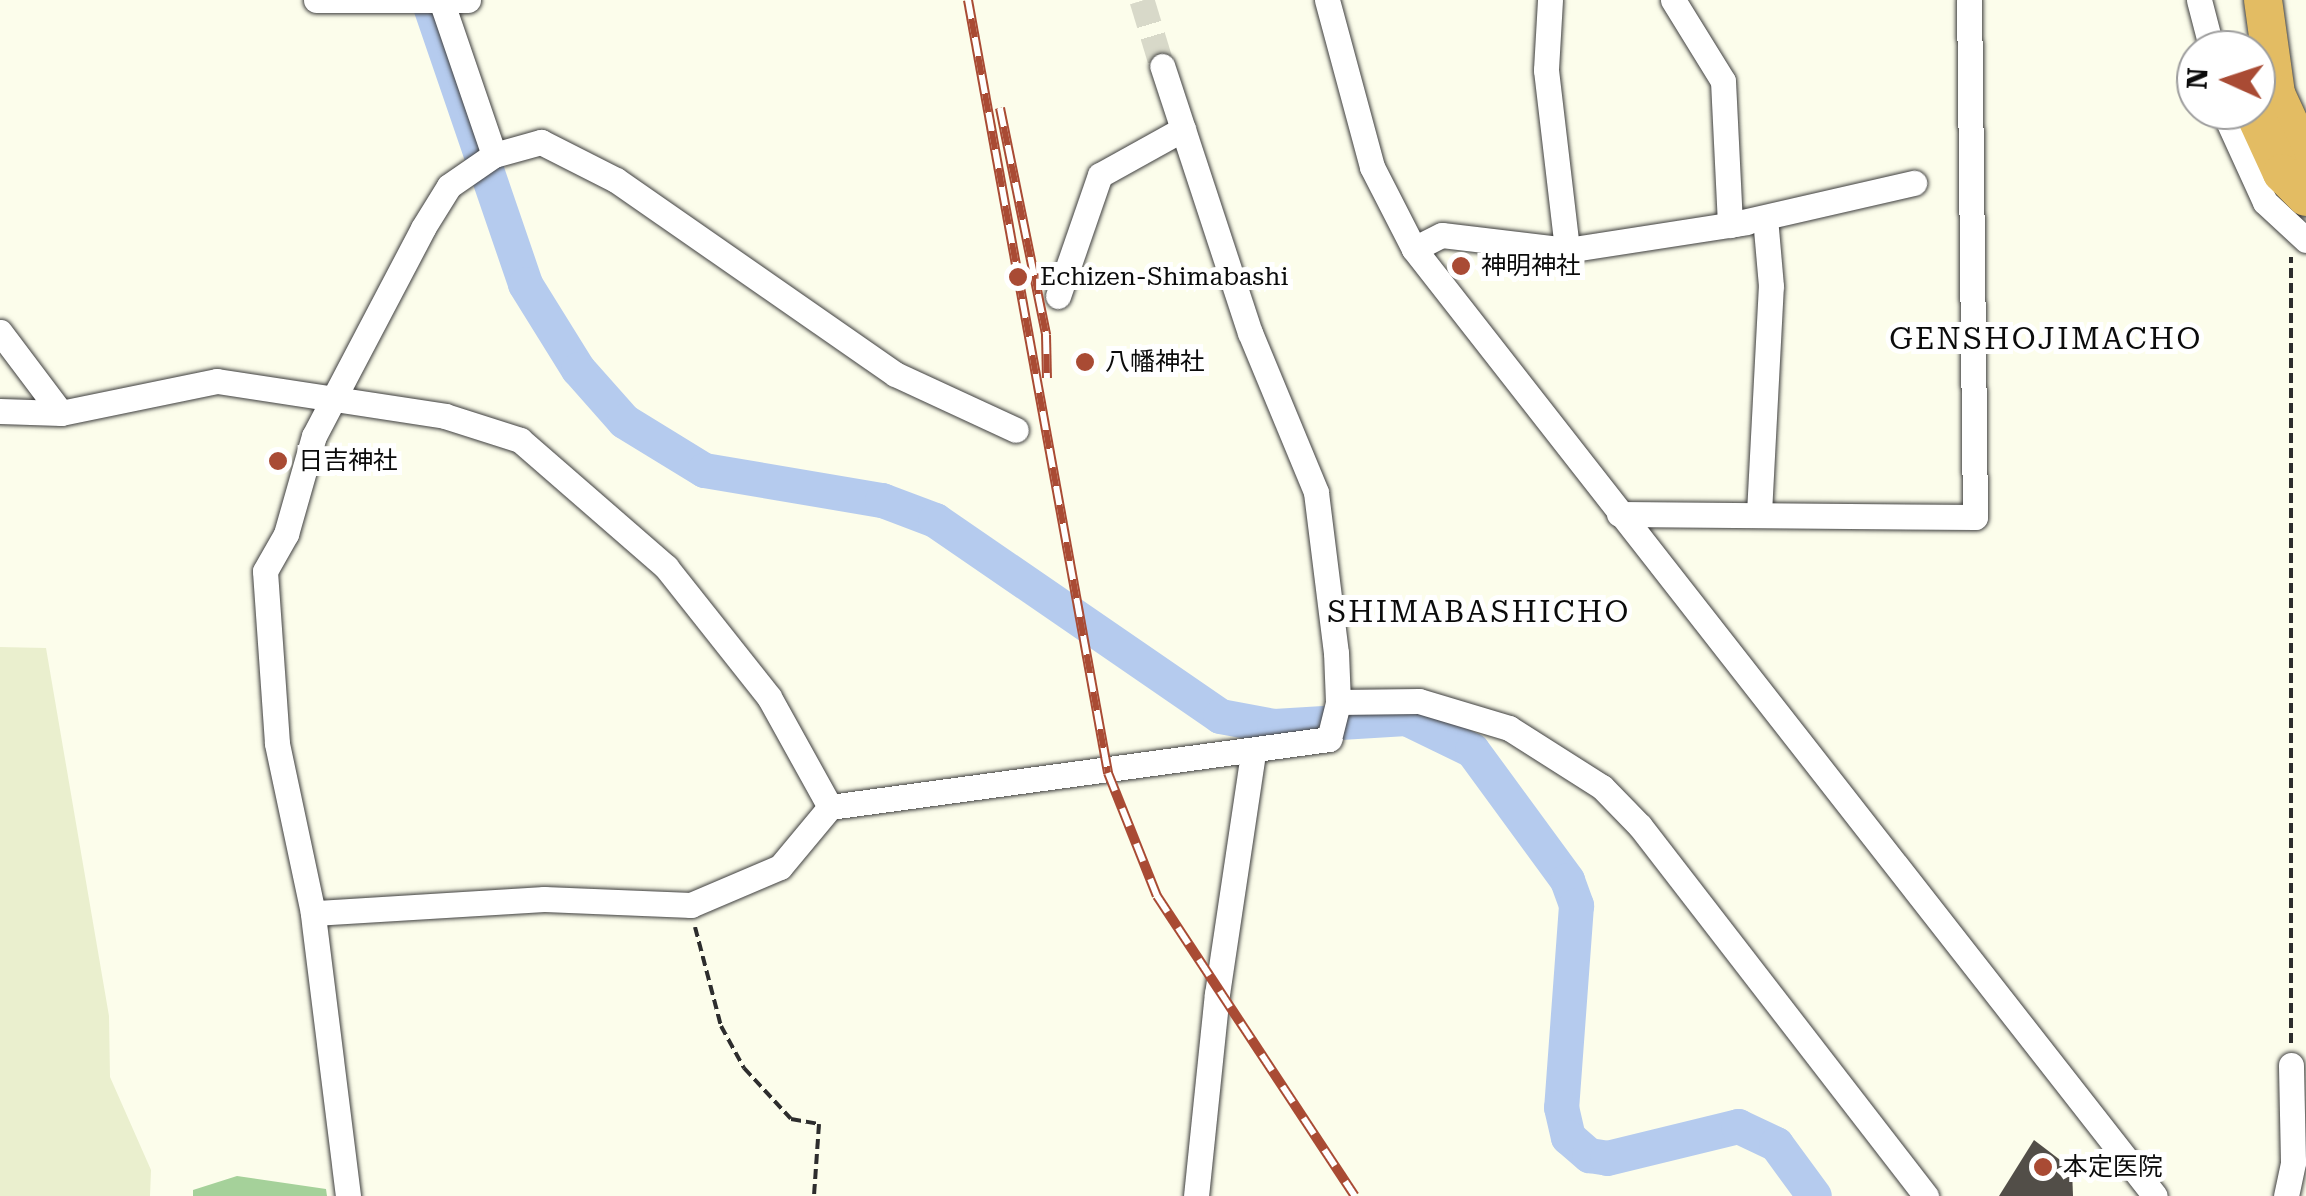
<!DOCTYPE html>
<meta charset="utf-8">
<style>
body{margin:0}
#map{position:relative;width:2306px;height:1196px;overflow:hidden;background:#fcfdeb;font-family:"Roboto Serif","Noto Sans JP",serif}
div>[style]{position:absolute}
.farmland>*{inset:0;background:#eaefce}
.forest>*{inset:0;background:#a5d19a}
.river>*{height:35px;margin:-17.5px;padding:0 17.5px;transform-origin:17.5px;border-radius:17.5px;background:#b5cbee}
.building>*{inset:0;background:#524e48}
.minor-tunnel>*{height:25px;margin-top:-12.5px;transform-origin:0;background:repeating-linear-gradient(90deg,#d8d9c9 0 25px,transparent 0 37px)}
.path>*{height:4px;margin-top:-2px;transform-origin:0;background:repeating-linear-gradient(90deg,#2d2d2d 0 10px,transparent 0 15px)}
.roads{filter:drop-shadow(0 0 2px #3e3e3e) drop-shadow(0 0 2px #3e3e3e)}
.minor>*{height:25px;margin:-12.5px;padding:0 12.5px;transform-origin:12.5px;border-radius:12.5px;background:#fff}
.highway>*{height:38px;margin:-19px;padding:0 19px;transform-origin:19px;border-radius:19px;background:#e3bc63}
.rail>*{height:10px;margin-top:-5px;transform-origin:0;background:repeating-linear-gradient(90deg,#fff 0 19px,#a94b34 0 38px);box-sizing:border-box;border-block:2px solid #a94b34}
.dots>*{width:28px;height:28px;translate:-50% -50%;box-sizing:border-box;border:5px solid #fff;border-radius:50%}
span{translate:-50% -50%;white-space:nowrap;text-align:center;line-height:1.15;-webkit-text-stroke:10px #fff;paint-order:stroke}
.poi-label{font-size:25px;color:#0b0b0b}
.left{translate:0 -50%;text-align:left}
.quarter-label{font-size:30px;color:#0b0b0b;letter-spacing:2.5px}
.north{position:absolute;left:2176px;top:30px;width:100px;height:100px;box-sizing:border-box;background:#fff;border:2px solid #9d9d9d;border-radius:50%;rotate:273deg;font-size:28px;font-weight:700;line-height:40px;text-align:center;color:#0b0b0b}
.north::after{content:'';display:block;margin:auto;width:35px;height:45px;background:#a94b34;clip-path:polygon(50% 0,100% 100%,50% 72%,0 100%)}
</style>
<div id="map">
<div class="farmland">
<div style="clip-path:polygon(0 647px,46px 648px,109px 1016px,110px 1077px,151px 1170px,150px 1196px,0 1196px)"></div>
</div>
<div class="forest">
<div style="clip-path:polygon(237px 1176px,326px 1189px,327px 1196px,193px 1196px,193px 1190px)"></div>
</div>
<div class="river">
<div style="left:428px;top:0;width:300px;rotate:71.1deg"></div>
<div style="left:525px;top:284px;width:100px;rotate:58.1deg"></div>
<div style="left:578px;top:369px;width:69px;rotate:48.5deg"></div>
<div style="left:624px;top:421px;width:94px;rotate:31.5deg"></div>
<div style="left:704px;top:470px;width:181px;rotate:9.6deg"></div>
<div style="left:882px;top:500px;width:57px;rotate:20.7deg"></div>
<div style="left:935px;top:520px;width:346px;rotate:34.5deg"></div>
<div style="left:1220px;top:716px;width:55px;rotate:10.5deg"></div>
<div style="left:1274px;top:726px;width:132px;rotate:-3.5deg"></div>
<div style="left:1406px;top:718px;width:73px;rotate:25.9deg"></div>
<div style="left:1472px;top:750px;width:161px;rotate:53.8deg"></div>
<div style="left:1567px;top:880px;width:27px;rotate:70deg"></div>
<div style="left:1576px;top:905px;width:203px;rotate:94.2deg"></div>
<div style="left:1561px;top:1107px;width:31px;rotate:77deg"></div>
<div style="left:1568px;top:1137px;width:28px;rotate:41deg"></div>
<div style="left:1589px;top:1155px;width:18px;rotate:9deg"></div>
<div style="left:1607px;top:1158px;width:135px;rotate:-13.7deg"></div>
<div style="left:1738px;top:1126px;width:42px;rotate:25.3deg"></div>
<div style="left:1776px;top:1144px;width:64px;rotate:53.8deg"></div>
</div>
<div class="building">
<div style="clip-path:polygon(2034px 1140px,2072px 1169px,2073px 1196px,1999px 1196px)"></div>
</div>
<div class="minor-tunnel">
<div style="left:1142px;top:0;width:69px;rotate:73.1deg"></div>
</div>
<div class="path">
<div style="left:695px;top:927px;width:102px;rotate:75.3deg"></div>
<div style="left:721px;top:1026px;width:48px;rotate:61.3deg"></div>
<div style="left:744px;top:1068px;width:69px;rotate:47.3deg"></div>
<div style="left:791px;top:1119px;width:28px;rotate:10deg"></div>
<div style="left:819px;top:1124px;width:72px;rotate:94deg"></div>
<div style="left:2291px;top:1043px;width:786px;rotate:-90deg"></div>
</div>
<div class="roads">
<div class="minor">
<div style="left:316px;top:0;width:152px"></div>
<div style="left:1327px;top:0;width:173px;rotate:74.9deg"></div>
<div style="left:1372px;top:167px;width:92px;rotate:62.9deg"></div>
<div style="left:1414px;top:249px;width:1202px;rotate:51.96deg"></div>
<div style="left:1550px;top:0;width:70px;rotate:93.3deg"></div>
<div style="left:1546px;top:70px;width:181px;rotate:83.3deg"></div>
<div style="left:1673px;top:0;width:95px;rotate:58.3deg"></div>
<div style="left:1723px;top:81px;width:144px;rotate:87.2deg"></div>
<div style="left:1730px;top:225px;width:189px;rotate:-12.9deg"></div>
<div style="left:2199px;top:0;width:52px;rotate:75.4deg"></div>
<div style="left:2223px;top:110px;width:101px;rotate:65.5deg"></div>
<div style="left:2265px;top:202px;width:56px;rotate:42.8deg"></div>
<div style="left:494px;top:155px;width:49px;rotate:-15.5deg"></div>
<div style="left:541px;top:142px;width:84px;rotate:26.9deg"></div>
<div style="left:616px;top:180px;width:340px;rotate:34.8deg"></div>
<div style="left:895px;top:374px;width:133px;rotate:24.8deg"></div>
<div style="left:1414px;top:249px;width:31px;rotate:-27deg"></div>
<div style="left:1442px;top:235px;width:126px;rotate:6.8deg"></div>
<div style="left:1567px;top:250px;width:182px;rotate:-8.8deg"></div>
<div style="left:1058px;top:296px;width:128px;rotate:-70.9deg"></div>
<div style="left:1100px;top:175px;width:95px;rotate:-29deg"></div>
<div style="left:0;top:332px;width:101px;rotate:53deg"></div>
<div style="left:0;top:411px;width:61px;rotate:1.9deg"></div>
<div style="left:61px;top:413px;width:159px;rotate:-11.6deg"></div>
<div style="left:217px;top:381px;width:231px;rotate:8.7deg"></div>
<div style="left:445px;top:416px;width:79px;rotate:17.7deg"></div>
<div style="left:520px;top:440px;width:194px;rotate:41deg"></div>
<div style="left:666px;top:567px;width:166px;rotate:51.6deg"></div>
<div style="left:769px;top:697px;width:126px;rotate:61deg"></div>
<div style="left:830px;top:807px;width:78px;rotate:129.8deg"></div>
<div style="left:780px;top:867px;width:97px;rotate:156.9deg"></div>
<div style="left:691px;top:905px;width:147px;rotate:-177.7deg"></div>
<div style="left:544px;top:899px;width:231px;rotate:176.5deg"></div>
<div style="left:1759px;top:513px;width:227px;rotate:-87deg"></div>
<div style="left:1771px;top:286px;width:68px;rotate:-95deg"></div>
<div style="left:1619px;top:514px;width:356px;rotate:0.5deg"></div>
<div style="left:1975px;top:517px;width:517px;rotate:-90.66deg"></div>
<div style="left:1338px;top:702px;width:81px;rotate:-0.7deg"></div>
<div style="left:1419px;top:701px;width:94px;rotate:16.7deg"></div>
<div style="left:1509px;top:728px;width:110px;rotate:32.4deg"></div>
<div style="left:1602px;top:787px;width:54px;rotate:45.7deg"></div>
<div style="left:1640px;top:826px;width:468px;rotate:52.3deg"></div>
<div style="left:830px;top:807px;width:504px;rotate:-7.76deg"></div>
<div style="left:1329px;top:739px;width:38px;rotate:-76deg"></div>
<div style="left:1338px;top:702px;width:49px;rotate:-92.3deg"></div>
<div style="left:1336px;top:653px;width:162px;rotate:-97.1deg"></div>
<div style="left:1316px;top:492px;width:172px;rotate:-112.5deg"></div>
<div style="left:1250px;top:333px;width:281px;rotate:-108.2deg"></div>
<div style="left:348px;top:1196px;width:285px;rotate:-97.1deg"></div>
<div style="left:313px;top:913px;width:174px;rotate:-102deg"></div>
<div style="left:277px;top:743px;width:172px;rotate:-94deg"></div>
<div style="left:265px;top:571px;width:43px;rotate:-60.4deg"></div>
<div style="left:286px;top:534px;width:102px;rotate:-74.1deg"></div>
<div style="left:314px;top:436px;width:235px;rotate:-62.3deg"></div>
<div style="left:423px;top:228px;width:49px;rotate:-58.2deg"></div>
<div style="left:449px;top:186px;width:55px;rotate:-34.6deg"></div>
<div style="left:494px;top:155px;width:164px;rotate:-108.9deg"></div>
<div style="left:1196px;top:1196px;width:203px;rotate:-84.1deg"></div>
<div style="left:1217px;top:994px;width:243px;rotate:-81.5deg"></div>
<div style="left:2286px;top:1196px;width:35px;rotate:-78deg"></div>
<div style="left:2293px;top:1162px;width:97px;rotate:-91.2deg"></div>
</div>
<div class="highway">
<div style="left:2263px;top:0;width:95px;rotate:82.1deg"></div>
<div style="left:2276px;top:94px;width:72px;rotate:65.2deg"></div>
<div style="left:2253px;top:110px;width:69px;rotate:65.3deg"></div>
<div style="left:2282px;top:173px;width:34px;rotate:45deg"></div>
</div>
</div>
<div class="rail">
<div style="left:968px;top:0;width:786px;rotate:79.73deg"></div>
<div style="left:1108px;top:773px;width:132px;rotate:68.3deg"></div>
<div style="left:1157px;top:896px;width:359px;rotate:56.6deg"></div>
<div style="left:1000px;top:108px;width:232px;rotate:78.5deg"></div>
<div style="left:1046px;top:335px;width:43px;rotate:88.7deg"></div>
</div>
<div class="dots">
<div style="left:1461px;top:266px;background:#a94b34"></div>
<div style="left:1018px;top:277px;background:#a94b34"></div>
<div style="left:1085px;top:362px;background:#a94b34"></div>
<div style="left:278px;top:461px;background:#a94b34"></div>
<div style="left:2043px;top:1167px;background:#a94b34"></div>
</div>
<div class="poi-label">
<span class="left" style="left:1481px;top:266px">神明神社</span>
<span class="left" style="left:1040px;top:277px">Echizen-Shimabashi</span>
<span class="left" style="left:1105px;top:362px">八幡神社</span>
<span class="left" style="left:298px;top:461px">日吉神社</span>
<span class="left" style="left:2063px;top:1167px">本定医院</span>
</div>
<div class="quarter-label">
<span style="left:2046px;top:339px">GENSHOJIMACHO</span>
<span style="left:1479px;top:612px">SHIMABASHICHO</span>
</div>
<div class="north">N</div>
</div>
